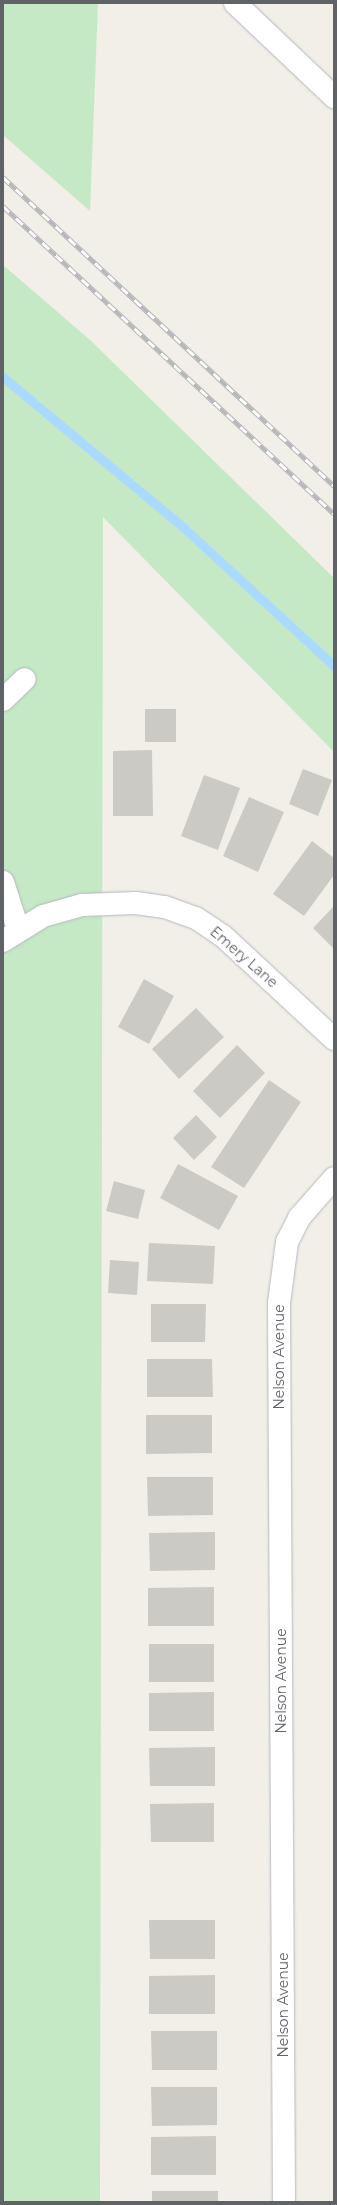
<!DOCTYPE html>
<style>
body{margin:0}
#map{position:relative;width:337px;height:2205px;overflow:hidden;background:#f1efe8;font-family:Montserrat,sans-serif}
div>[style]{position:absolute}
.green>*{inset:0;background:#c5e8c5}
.stream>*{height:9px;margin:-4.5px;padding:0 4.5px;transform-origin:4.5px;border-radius:4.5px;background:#aadaff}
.building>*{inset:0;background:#cccac5}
.roads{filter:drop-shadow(0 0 1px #b5b8bc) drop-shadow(0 0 1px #b5b8bc)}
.minor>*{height:22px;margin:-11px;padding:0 11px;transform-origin:11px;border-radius:11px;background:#fff}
.rail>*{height:4.5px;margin-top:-2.25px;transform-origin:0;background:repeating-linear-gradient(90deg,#fff 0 9px,#b6b7b8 0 18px);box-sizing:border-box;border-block:1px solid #b6b7b8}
span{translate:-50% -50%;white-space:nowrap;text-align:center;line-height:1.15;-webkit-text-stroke:3.5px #fff;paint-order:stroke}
.street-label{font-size:14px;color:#5f6368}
.frame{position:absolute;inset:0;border:4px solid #5f6368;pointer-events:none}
</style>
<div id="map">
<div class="green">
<div style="clip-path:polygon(3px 3px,98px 3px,90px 211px,3px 135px)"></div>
<div style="clip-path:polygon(3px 265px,90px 340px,334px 578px,334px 752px,103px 517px,100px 2202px,3px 2202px)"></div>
</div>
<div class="stream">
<div style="left:3px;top:377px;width:236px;rotate:39.8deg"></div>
<div style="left:184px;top:528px;width:204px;rotate:42.6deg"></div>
</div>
<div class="building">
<div style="clip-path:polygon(145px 709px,176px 709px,176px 742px,145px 742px)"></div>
<div style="clip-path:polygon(152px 750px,153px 816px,113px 816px,113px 751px)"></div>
<div style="clip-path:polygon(303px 769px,332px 780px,318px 816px,289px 804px)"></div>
<div style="clip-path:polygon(204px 775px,240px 788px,218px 850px,181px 836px)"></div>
<div style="clip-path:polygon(249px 797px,284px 812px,258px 872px,223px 856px)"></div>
<div style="clip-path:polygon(312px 841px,334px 858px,334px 875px,304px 916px,273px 894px)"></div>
<div style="clip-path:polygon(334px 906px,334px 949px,313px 928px)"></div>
<div style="clip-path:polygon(144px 979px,174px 996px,149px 1044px,118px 1027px)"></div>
<div style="clip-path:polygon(196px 1008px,224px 1037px,179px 1079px,152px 1049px)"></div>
<div style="clip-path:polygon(237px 1045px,265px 1073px,220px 1118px,193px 1091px)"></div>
<div style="clip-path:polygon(269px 1080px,301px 1102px,244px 1188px,211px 1167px)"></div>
<div style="clip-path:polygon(196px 1115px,217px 1137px,194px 1160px,173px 1138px)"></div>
<div style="clip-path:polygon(178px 1164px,238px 1196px,219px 1230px,160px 1198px)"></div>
<div style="clip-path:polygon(114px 1181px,145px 1190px,138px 1219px,106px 1211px)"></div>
<div style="clip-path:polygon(149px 1243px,215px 1246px,213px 1284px,147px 1281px)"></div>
<div style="clip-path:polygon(110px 1260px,139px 1262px,137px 1295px,108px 1293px)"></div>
<div style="clip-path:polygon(151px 1304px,206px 1304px,205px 1342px,151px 1342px)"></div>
<div style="clip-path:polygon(147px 1359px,212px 1359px,213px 1397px,147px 1397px)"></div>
<div style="clip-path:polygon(146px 1415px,212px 1415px,212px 1453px,146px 1454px)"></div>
<div style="clip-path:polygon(147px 1477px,213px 1477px,213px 1515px,148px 1516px)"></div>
<div style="clip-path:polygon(215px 1532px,215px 1570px,150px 1571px,149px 1533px)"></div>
<div style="clip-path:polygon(214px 1587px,214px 1626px,148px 1626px,148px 1588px)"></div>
<div style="clip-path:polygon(149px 1644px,214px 1644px,214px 1682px,149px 1682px)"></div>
<div style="clip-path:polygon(214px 1692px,214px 1731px,149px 1731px,149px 1693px)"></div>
<div style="clip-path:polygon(215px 1747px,215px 1786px,150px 1786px,149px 1748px)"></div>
<div style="clip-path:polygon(214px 1803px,214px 1842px,151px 1842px,150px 1804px)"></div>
<div style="clip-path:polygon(149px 1920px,215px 1920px,215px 1959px,150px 1959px)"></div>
<div style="clip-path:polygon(215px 1975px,215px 2014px,149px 2014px,149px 1976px)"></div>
<div style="clip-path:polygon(151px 2031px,217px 2031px,217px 2070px,152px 2070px)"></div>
<div style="clip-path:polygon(151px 2087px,217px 2087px,217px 2125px,152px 2126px)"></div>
<div style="clip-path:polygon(216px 2136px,216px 2175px,151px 2175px,151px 2137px)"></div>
<div style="clip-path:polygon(152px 2191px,218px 2191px,218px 2202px,152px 2202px)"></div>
</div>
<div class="roads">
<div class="minor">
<div style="left:235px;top:3px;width:137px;rotate:43.5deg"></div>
<div style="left:3px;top:700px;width:30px;rotate:-44deg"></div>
<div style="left:3px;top:882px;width:49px;rotate:72.3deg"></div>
<div style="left:3px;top:941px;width:47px;rotate:-32deg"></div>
<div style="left:43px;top:916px;width:41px;rotate:-15.8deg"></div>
<div style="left:82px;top:905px;width:54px;rotate:-2.1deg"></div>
<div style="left:136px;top:903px;width:29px;rotate:8deg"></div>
<div style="left:165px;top:907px;width:33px;rotate:20deg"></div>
<div style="left:196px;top:918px;width:32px;rotate:34deg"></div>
<div style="left:223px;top:936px;width:151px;rotate:42.9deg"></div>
<div style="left:284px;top:2202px;width:899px;rotate:-90.32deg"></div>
<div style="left:279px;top:1303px;width:62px;rotate:-82.5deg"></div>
<div style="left:287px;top:1242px;width:27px;rotate:-63deg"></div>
<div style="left:299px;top:1218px;width:53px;rotate:-48.8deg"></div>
</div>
</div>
<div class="rail">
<div style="left:3px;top:177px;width:453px;rotate:43deg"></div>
<div style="left:3px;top:206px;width:452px;rotate:42.9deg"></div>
</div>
<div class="street-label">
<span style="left:244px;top:957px;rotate:41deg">Emery Lane</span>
<span style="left:279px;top:1357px;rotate:-90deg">Nelson Avenue</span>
<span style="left:281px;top:1681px;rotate:-90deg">Nelson Avenue</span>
<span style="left:283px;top:2005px;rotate:-90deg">Nelson Avenue</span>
</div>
<div class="frame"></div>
</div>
